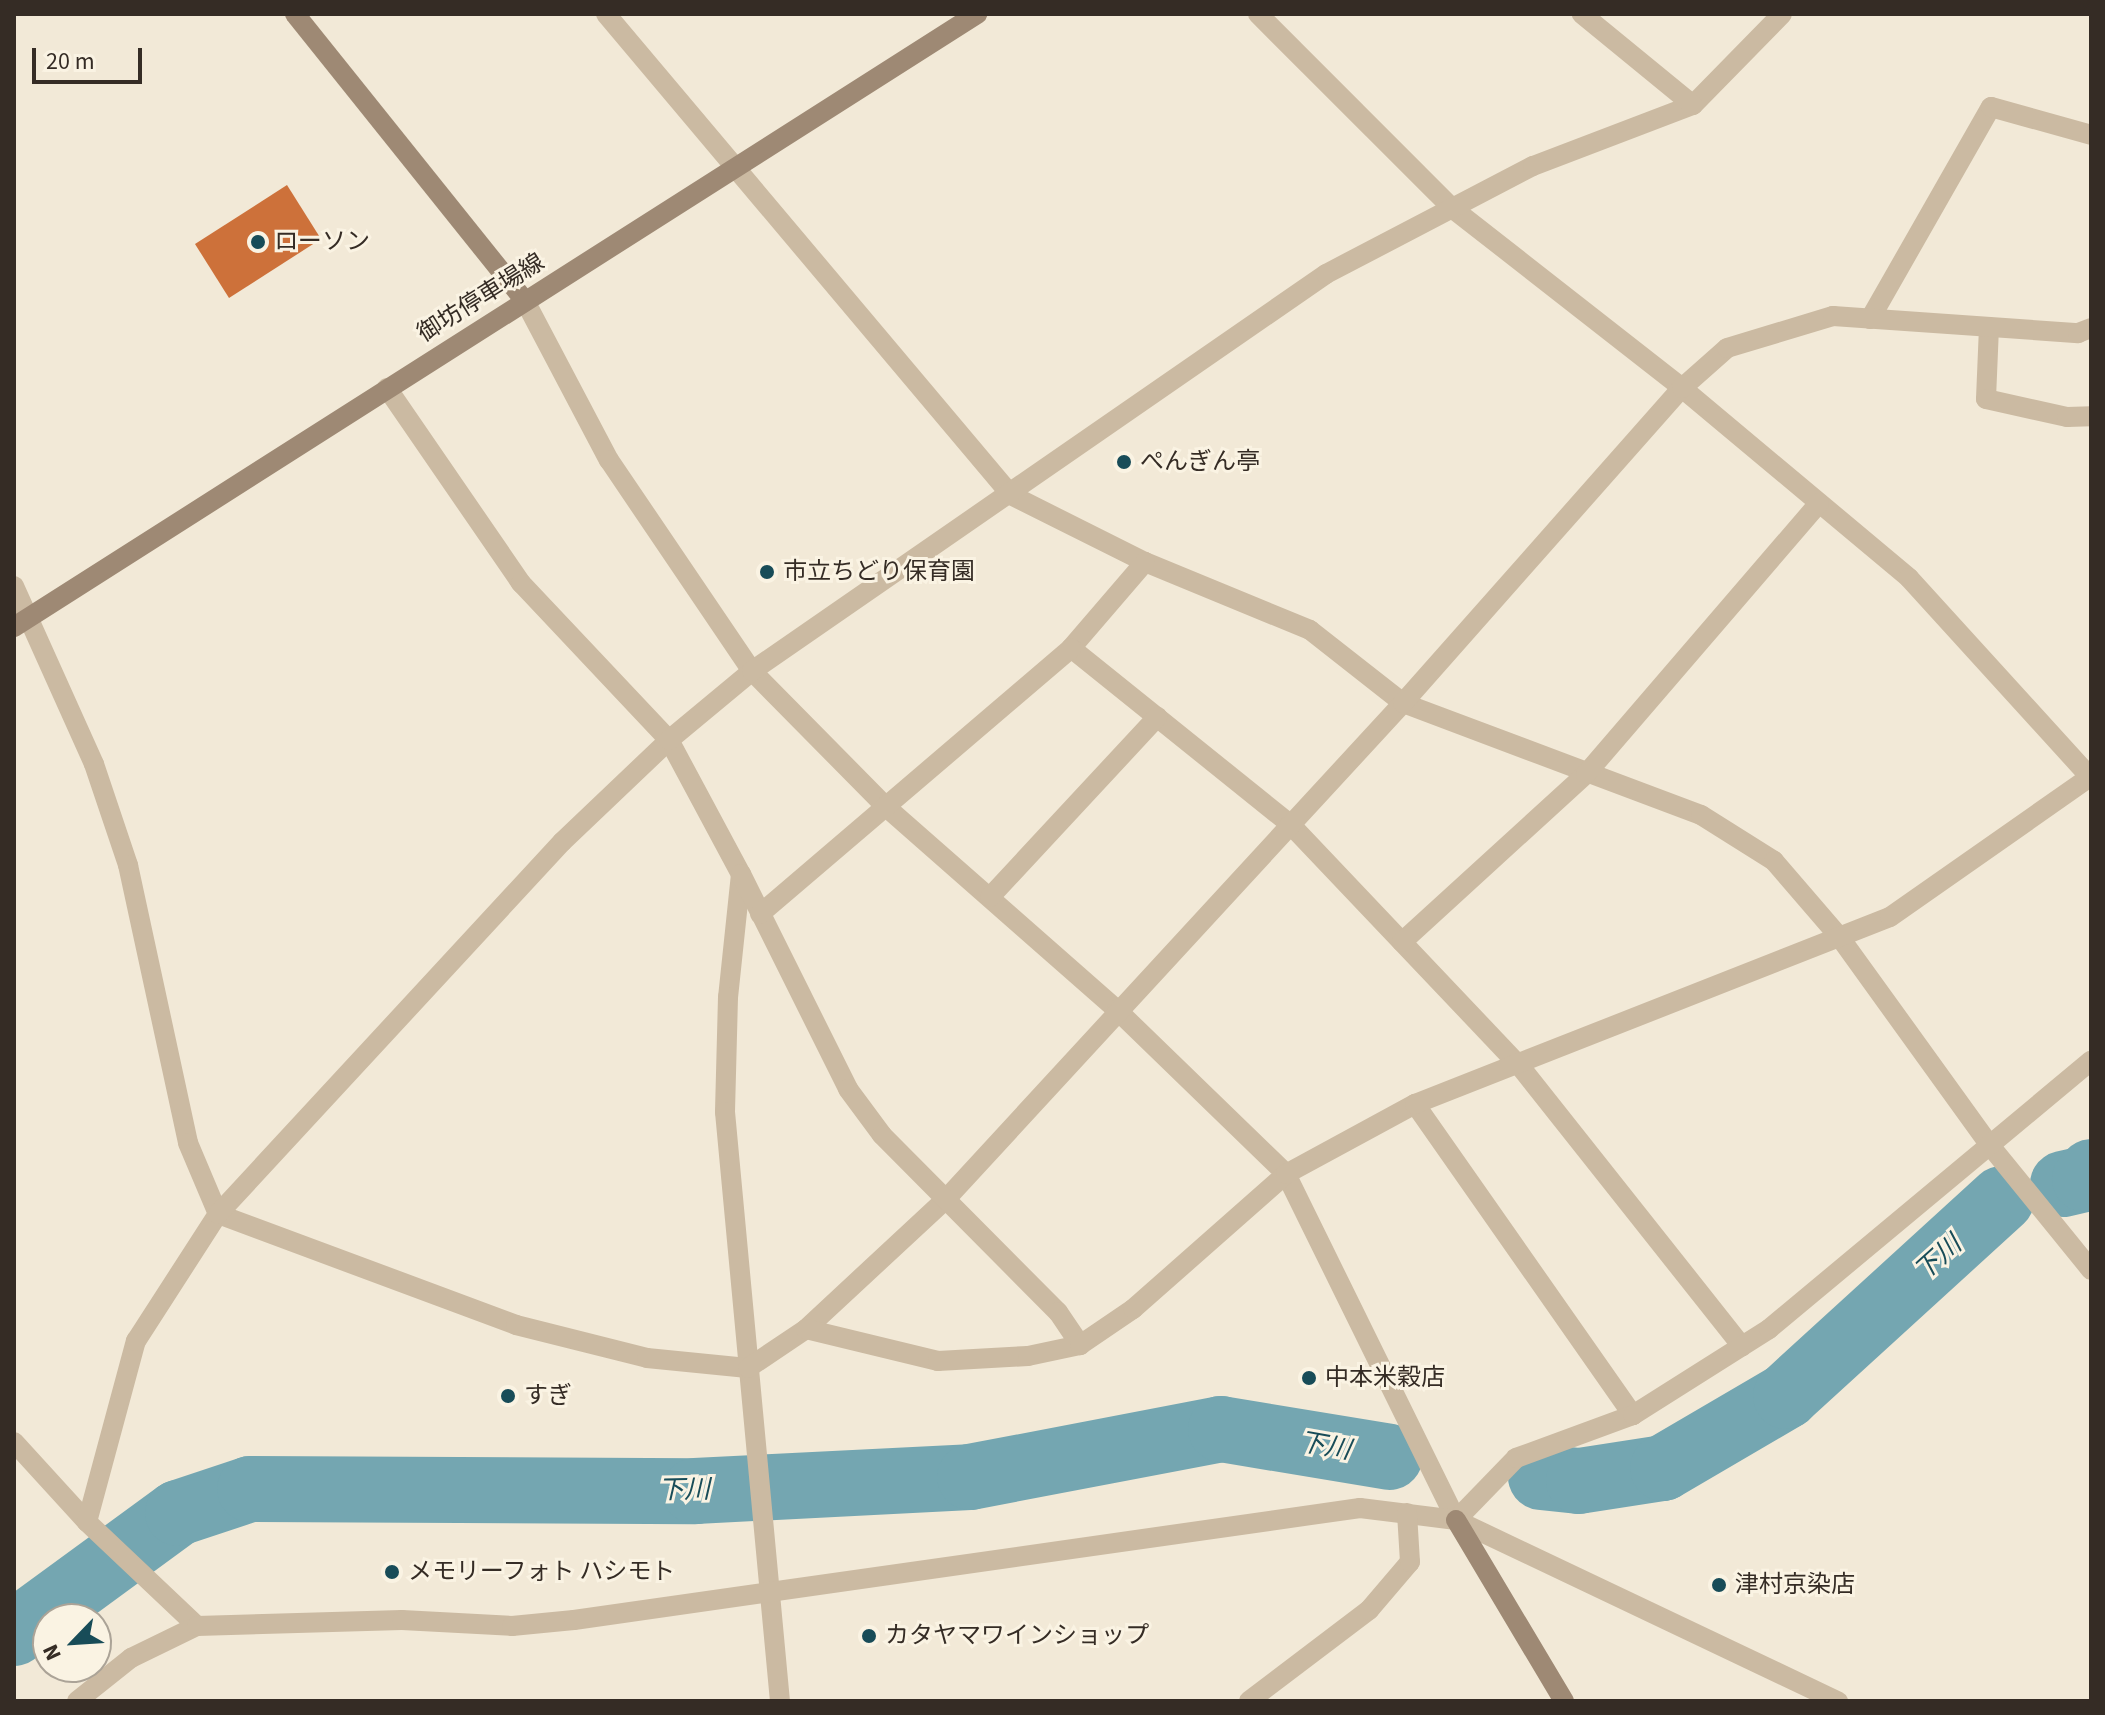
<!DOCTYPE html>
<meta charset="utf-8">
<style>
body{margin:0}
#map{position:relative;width:2105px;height:1715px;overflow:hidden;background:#f2e9d7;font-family:"Source Sans 3","Noto Sans JP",sans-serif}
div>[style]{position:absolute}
.river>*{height:66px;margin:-33px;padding:0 33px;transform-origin:33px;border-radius:33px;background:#74a6b1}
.building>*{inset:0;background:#cd713a}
.street>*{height:20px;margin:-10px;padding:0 10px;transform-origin:10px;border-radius:10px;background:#cbbaa2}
.secondary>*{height:20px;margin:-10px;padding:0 10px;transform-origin:10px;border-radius:10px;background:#9e8974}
.dots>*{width:22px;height:22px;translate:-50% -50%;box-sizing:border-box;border:4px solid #faf3e3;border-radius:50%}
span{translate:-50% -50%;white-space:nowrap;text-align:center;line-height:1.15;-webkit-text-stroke:6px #faf3e3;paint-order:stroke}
.poi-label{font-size:24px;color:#352c25}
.left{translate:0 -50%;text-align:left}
.street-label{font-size:24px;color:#352c25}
.water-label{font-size:26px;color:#184c58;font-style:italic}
.frame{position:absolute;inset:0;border:16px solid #352c25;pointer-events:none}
.north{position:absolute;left:32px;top:1603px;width:80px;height:80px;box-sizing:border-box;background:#faf3e3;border:2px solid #aba397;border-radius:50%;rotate:245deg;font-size:22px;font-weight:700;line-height:32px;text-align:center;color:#352c25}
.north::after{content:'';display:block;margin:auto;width:28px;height:36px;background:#184c58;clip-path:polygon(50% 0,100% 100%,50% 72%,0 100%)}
.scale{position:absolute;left:32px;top:48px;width:110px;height:36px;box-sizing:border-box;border:4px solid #352c25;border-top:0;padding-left:10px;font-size:24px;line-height:28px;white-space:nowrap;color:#352c25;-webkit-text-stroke:6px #faf3e3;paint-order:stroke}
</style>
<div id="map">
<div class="river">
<div style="left:2063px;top:1184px;width:23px;rotate:-13deg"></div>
<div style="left:2085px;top:1179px;width:9px;rotate:-49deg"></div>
<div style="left:1541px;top:1477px;width:38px;rotate:6deg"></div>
<div style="left:1579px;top:1481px;width:85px;rotate:-8.8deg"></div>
<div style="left:1663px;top:1468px;width:143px;rotate:-30.3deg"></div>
<div style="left:1786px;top:1396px;width:292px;rotate:-42.4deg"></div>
<div style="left:14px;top:1633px;width:203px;rotate:-36.2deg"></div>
<div style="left:178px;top:1513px;width:76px;rotate:-18.4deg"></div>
<div style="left:250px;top:1489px;width:445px;rotate:0.3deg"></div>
<div style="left:695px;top:1491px;width:275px;rotate:-2.9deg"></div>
<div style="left:970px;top:1477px;width:256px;rotate:-10.8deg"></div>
<div style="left:1221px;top:1429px;width:171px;rotate:9.4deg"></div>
</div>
<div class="building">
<div style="clip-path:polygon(287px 185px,321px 239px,229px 298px,195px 244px)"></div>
</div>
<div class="street">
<div style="left:606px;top:14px;width:629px;rotate:49.9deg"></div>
<div style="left:1011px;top:495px;width:150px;rotate:26.6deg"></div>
<div style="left:1145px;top:562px;width:178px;rotate:22.4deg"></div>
<div style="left:1310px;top:630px;width:118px;rotate:38.1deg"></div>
<div style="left:1403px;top:703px;width:318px;rotate:20.6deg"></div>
<div style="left:1701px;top:815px;width:86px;rotate:32.2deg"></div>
<div style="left:1774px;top:861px;width:103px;rotate:49.3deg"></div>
<div style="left:1841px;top:939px;width:258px;rotate:54.2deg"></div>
<div style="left:1992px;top:1148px;width:157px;rotate:50.9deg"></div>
<div style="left:1258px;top:14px;width:274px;rotate:45deg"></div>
<div style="left:1452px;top:208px;width:292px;rotate:38deg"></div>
<div style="left:1682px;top:388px;width:296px;rotate:39.9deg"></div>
<div style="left:1909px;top:578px;width:270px;rotate:47.7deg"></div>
<div style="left:1693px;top:105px;width:127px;rotate:-45.6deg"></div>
<div style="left:525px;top:301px;width:180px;rotate:62.2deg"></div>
<div style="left:609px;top:460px;width:255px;rotate:55.9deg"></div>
<div style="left:752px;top:671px;width:190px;rotate:45.4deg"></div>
<div style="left:885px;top:806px;width:309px;rotate:41.3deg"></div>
<div style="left:1117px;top:1010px;width:235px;rotate:44.1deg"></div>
<div style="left:1286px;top:1174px;width:386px;rotate:63.8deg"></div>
<div style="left:1870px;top:319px;width:244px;rotate:-60.3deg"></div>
<div style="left:1991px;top:107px;width:104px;rotate:15.6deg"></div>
<div style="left:1989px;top:327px;width:72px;rotate:92.4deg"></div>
<div style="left:1986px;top:399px;width:83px;rotate:12.5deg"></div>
<div style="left:2067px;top:417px;width:24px;rotate:-2deg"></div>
<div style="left:387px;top:388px;width:237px;rotate:55.5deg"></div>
<div style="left:521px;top:583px;width:216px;rotate:46.7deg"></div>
<div style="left:669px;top:740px;width:152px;rotate:61.8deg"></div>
<div style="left:741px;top:874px;width:124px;rotate:96deg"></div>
<div style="left:728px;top:997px;width:115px;rotate:91.5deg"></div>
<div style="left:725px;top:1112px;width:592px;rotate:84.67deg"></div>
<div style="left:1145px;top:562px;width:113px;rotate:130.7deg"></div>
<div style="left:1071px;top:648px;width:281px;rotate:38.8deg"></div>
<div style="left:1290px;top:824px;width:332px;rotate:46.5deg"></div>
<div style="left:1519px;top:1065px;width:359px;rotate:51.6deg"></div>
<div style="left:14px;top:586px;width:195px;rotate:65.8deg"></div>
<div style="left:94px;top:764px;width:107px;rotate:71.4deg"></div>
<div style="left:128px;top:865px;width:284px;rotate:77.8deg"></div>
<div style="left:188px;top:1143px;width:77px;rotate:67.1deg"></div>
<div style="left:218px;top:1214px;width:318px;rotate:20.4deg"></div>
<div style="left:516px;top:1325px;width:135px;rotate:14.1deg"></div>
<div style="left:647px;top:1358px;width:101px;rotate:5.7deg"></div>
<div style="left:748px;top:1368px;width:70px;rotate:-33.9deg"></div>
<div style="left:806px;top:1329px;width:192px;rotate:-42.9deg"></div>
<div style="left:947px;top:1198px;width:673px;rotate:-47.35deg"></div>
<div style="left:1403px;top:703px;width:421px;rotate:-48.5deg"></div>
<div style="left:1682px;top:388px;width:60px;rotate:-41.6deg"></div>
<div style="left:1727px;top:348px;width:111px;rotate:-16.8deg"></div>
<div style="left:1833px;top:316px;width:246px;rotate:4deg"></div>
<div style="left:2078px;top:333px;width:14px;rotate:-21deg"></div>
<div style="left:741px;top:874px;width:240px;rotate:63.5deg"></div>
<div style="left:848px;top:1089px;width:57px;rotate:53.5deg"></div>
<div style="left:882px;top:1135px;width:250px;rotate:45.2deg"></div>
<div style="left:1058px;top:1312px;width:40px;rotate:56deg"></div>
<div style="left:990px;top:897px;width:246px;rotate:-47.1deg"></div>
<div style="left:760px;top:914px;width:409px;rotate:-40.5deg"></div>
<div style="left:1402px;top:942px;width:249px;rotate:-42.4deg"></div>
<div style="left:1586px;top:774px;width:357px;rotate:-49.3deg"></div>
<div style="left:1415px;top:1104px;width:380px;rotate:55deg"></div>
<div style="left:806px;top:1329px;width:136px;rotate:13.6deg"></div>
<div style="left:938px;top:1361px;width:90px;rotate:-3.2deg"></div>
<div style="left:1028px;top:1356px;width:53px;rotate:-11.9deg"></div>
<div style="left:1080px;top:1345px;width:64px;rotate:-34.2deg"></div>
<div style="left:1133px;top:1309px;width:204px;rotate:-41.4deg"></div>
<div style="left:1286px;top:1174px;width:147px;rotate:-28.5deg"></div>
<div style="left:1415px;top:1104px;width:510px;rotate:-21.49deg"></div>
<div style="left:1890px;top:917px;width:246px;rotate:-35deg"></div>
<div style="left:14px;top:1442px;width:108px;rotate:47.6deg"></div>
<div style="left:87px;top:1522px;width:151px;rotate:43.4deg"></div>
<div style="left:1456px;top:1520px;width:86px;rotate:-45.9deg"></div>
<div style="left:1516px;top:1458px;width:125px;rotate:-20.2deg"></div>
<div style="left:1633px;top:1415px;width:161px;rotate:-32.3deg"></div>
<div style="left:1769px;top:1329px;width:419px;rotate:-39.8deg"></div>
<div style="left:87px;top:1522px;width:188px;rotate:-74.9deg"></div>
<div style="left:136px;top:1341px;width:151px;rotate:-57.2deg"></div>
<div style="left:218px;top:1214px;width:507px;rotate:-47.24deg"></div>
<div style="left:562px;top:842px;width:148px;rotate:-43.6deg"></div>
<div style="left:669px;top:740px;width:108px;rotate:-39.7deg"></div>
<div style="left:752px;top:671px;width:698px;rotate:-34.67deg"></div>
<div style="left:1326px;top:274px;width:233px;rotate:-27.6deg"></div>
<div style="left:1533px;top:166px;width:171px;rotate:-20.9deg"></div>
<div style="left:1693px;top:105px;width:144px;rotate:-140.7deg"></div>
<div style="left:77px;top:1701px;width:69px;rotate:-38.5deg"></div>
<div style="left:131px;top:1658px;width:73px;rotate:-25.9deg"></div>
<div style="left:197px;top:1626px;width:205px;rotate:-1.7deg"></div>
<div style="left:402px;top:1620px;width:110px;rotate:3.1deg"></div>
<div style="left:512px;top:1626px;width:62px;rotate:-5.5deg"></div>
<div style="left:574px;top:1620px;width:794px;rotate:-8.11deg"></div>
<div style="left:1360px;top:1508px;width:97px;rotate:7.1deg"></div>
<div style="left:1456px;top:1520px;width:423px;rotate:25.4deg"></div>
<div style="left:1249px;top:1701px;width:151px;rotate:-37.2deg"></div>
<div style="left:1369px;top:1610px;width:63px;rotate:-49.5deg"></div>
<div style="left:1410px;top:1562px;width:49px;rotate:-93.5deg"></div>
</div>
<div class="secondary">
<div style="left:295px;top:14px;width:368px;rotate:51.3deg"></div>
<div style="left:14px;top:627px;width:1142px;rotate:-32.48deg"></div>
<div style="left:1456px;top:1520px;width:211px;rotate:59.2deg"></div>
</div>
<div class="dots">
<div style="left:258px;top:242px;background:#184c58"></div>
<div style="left:1124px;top:462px;background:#184c58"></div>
<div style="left:767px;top:572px;background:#184c58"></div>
<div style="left:1309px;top:1378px;background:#184c58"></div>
<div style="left:508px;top:1396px;background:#184c58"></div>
<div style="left:392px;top:1572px;background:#184c58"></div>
<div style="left:1719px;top:1585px;background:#184c58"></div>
<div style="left:869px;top:1636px;background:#184c58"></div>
</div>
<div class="poi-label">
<span class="left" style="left:274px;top:242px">ローソン</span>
<span class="left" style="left:1140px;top:462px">ぺんぎん亭</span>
<span class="left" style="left:783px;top:572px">市立ちどり保育園</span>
<span class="left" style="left:1325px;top:1378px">中本米穀店</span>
<span class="left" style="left:524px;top:1396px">すぎ</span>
<span class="left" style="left:408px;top:1572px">メモリーフォト ハシモト</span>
<span class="left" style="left:1735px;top:1585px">津村京染店</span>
<span class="left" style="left:885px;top:1636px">カタヤマワインショップ</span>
</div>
<div class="street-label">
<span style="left:481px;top:298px;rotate:-32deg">御坊停車場線</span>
</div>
<div class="water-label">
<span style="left:1938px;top:1258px;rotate:-42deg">下川</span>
<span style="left:1325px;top:1446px;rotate:10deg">下川</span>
<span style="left:684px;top:1490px;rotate:-1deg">下川</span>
</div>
<div class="frame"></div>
<div class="north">N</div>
<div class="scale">20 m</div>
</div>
